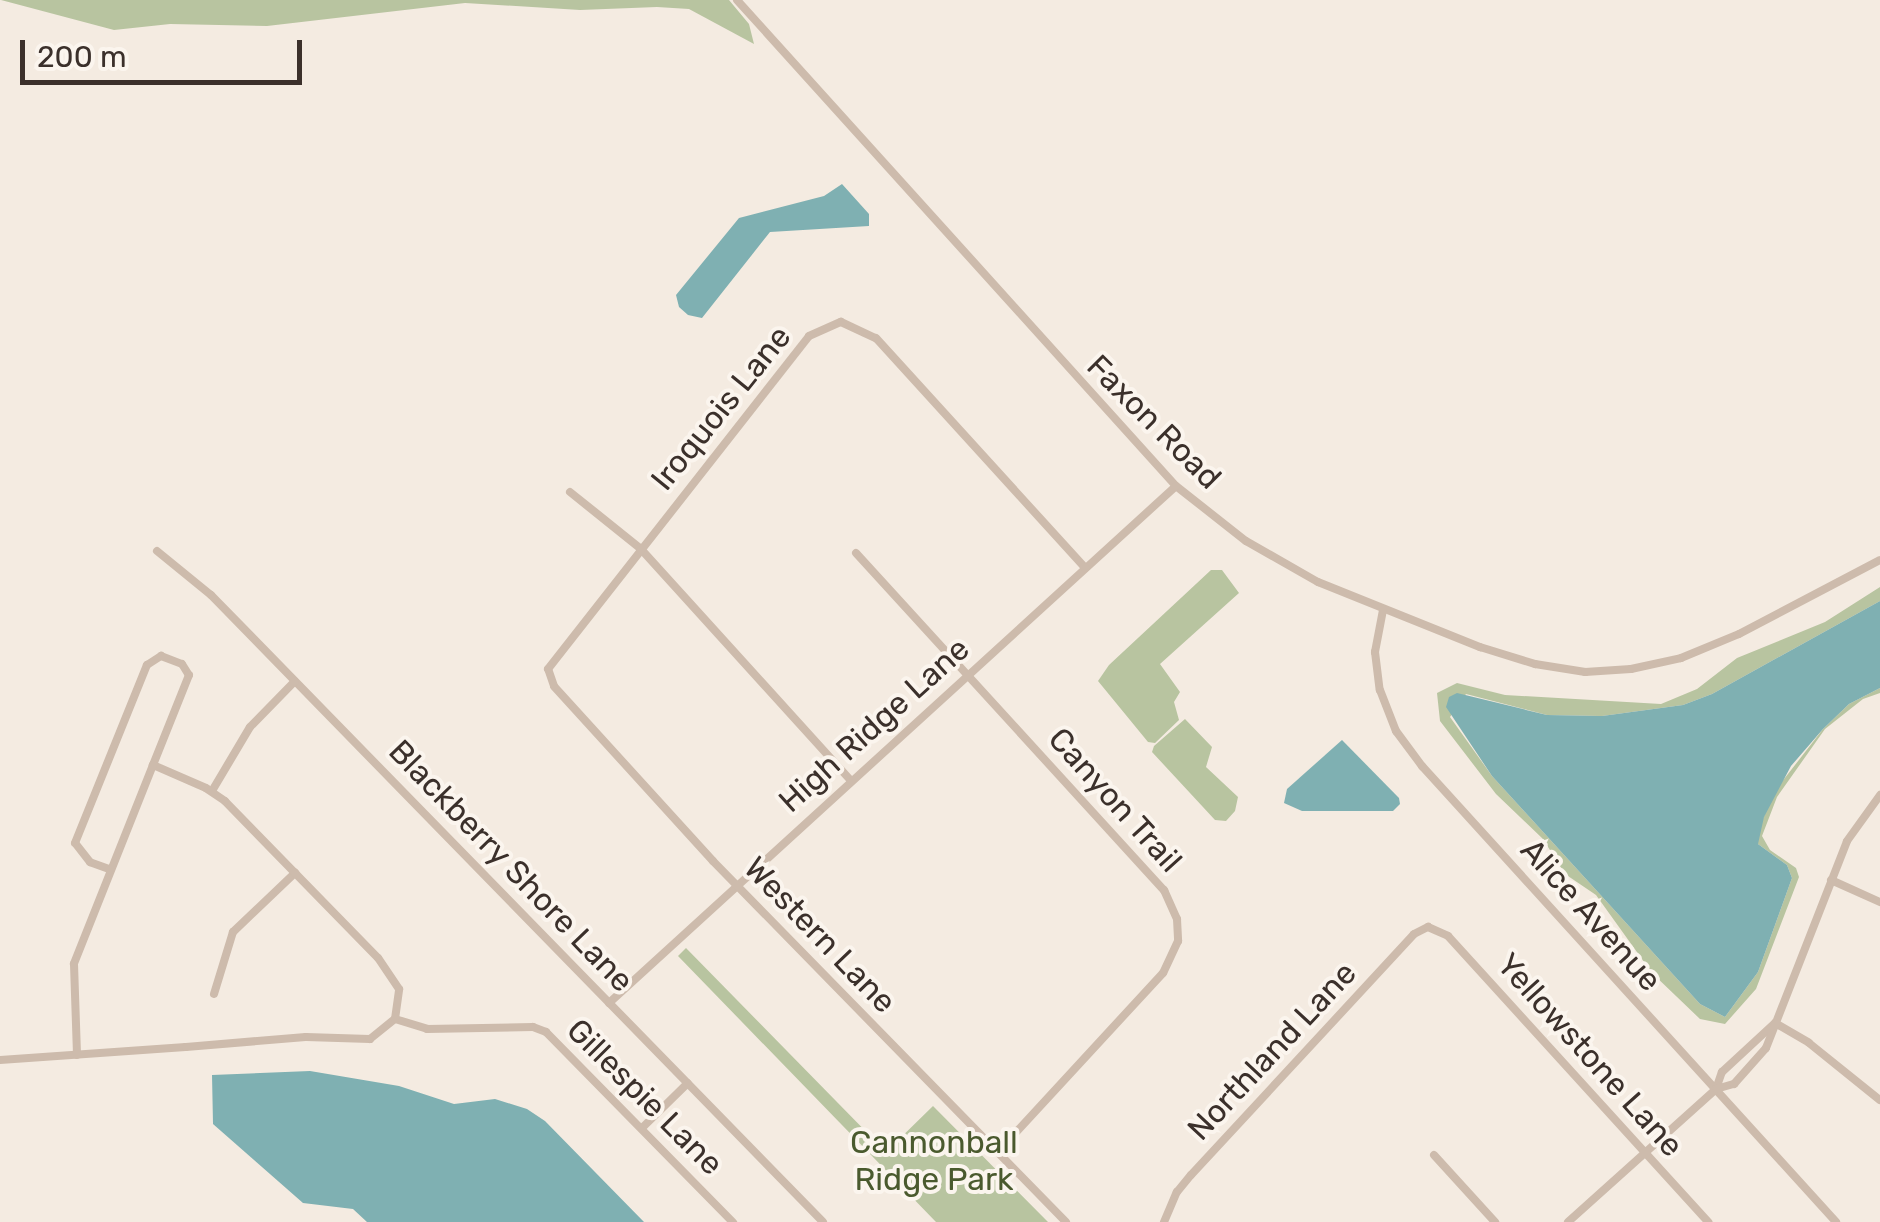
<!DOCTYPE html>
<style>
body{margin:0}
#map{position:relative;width:1880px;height:1222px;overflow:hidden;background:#f4ebe1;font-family:Rubik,sans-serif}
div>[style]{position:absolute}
.green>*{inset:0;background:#b8c4a0}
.water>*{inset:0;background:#7fb0b2}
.minor>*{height:8px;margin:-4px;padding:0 4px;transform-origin:4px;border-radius:4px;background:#cdbbac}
span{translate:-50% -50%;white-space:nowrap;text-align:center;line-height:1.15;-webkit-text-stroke:8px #fbf5ee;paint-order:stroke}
.street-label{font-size:32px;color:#3b302b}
.park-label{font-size:32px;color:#4a5a2e}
.scale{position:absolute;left:20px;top:40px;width:282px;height:45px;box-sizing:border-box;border:5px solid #3b302b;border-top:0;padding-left:12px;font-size:30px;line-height:35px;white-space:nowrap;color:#3b302b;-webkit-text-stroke:8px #fbf5ee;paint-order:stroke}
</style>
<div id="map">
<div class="green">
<div style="clip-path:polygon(1px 0,729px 0,749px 24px,754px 44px,689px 9px,657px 7px,580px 10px,465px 3px,267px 26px,170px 24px,114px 30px)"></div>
<div style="clip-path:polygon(1211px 570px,1222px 570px,1239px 593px,1160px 664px,1180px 692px,1174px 702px,1179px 720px,1155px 743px,1148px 742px,1098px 681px,1109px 665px)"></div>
<div style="clip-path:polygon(1880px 587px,1880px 601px,1712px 694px,1683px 705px,1602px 716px,1547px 715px,1466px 694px,1450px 717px,1492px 776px,1700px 1004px,1725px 1017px,1758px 972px,1792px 878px,1787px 865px,1758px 844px,1757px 833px,1774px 792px,1823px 729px,1849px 704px,1880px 688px,1880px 693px,1863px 699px,1825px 729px,1777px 797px,1762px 836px,1770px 850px,1796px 868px,1799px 877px,1756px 989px,1725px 1024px,1700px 1019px,1652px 973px,1596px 895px,1565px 874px,1543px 839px,1496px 794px,1440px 721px,1437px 693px,1457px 683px,1505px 695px,1661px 704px,1697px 689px,1737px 658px,1825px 622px)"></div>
<div style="clip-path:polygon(1185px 719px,1212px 747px,1206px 767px,1238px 797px,1235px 811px,1226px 821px,1215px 820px,1152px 752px,1154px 746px)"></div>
<div style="clip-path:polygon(686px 948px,886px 1152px,933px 1106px,1048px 1222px,936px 1222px,678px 956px)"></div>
</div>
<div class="water">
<div style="clip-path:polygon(842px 184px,869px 214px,869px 226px,770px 232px,702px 318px,688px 315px,679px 307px,676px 295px,739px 218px,824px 196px)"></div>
<div style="clip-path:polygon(1880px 601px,1880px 688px,1849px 704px,1823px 729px,1791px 766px,1764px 817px,1758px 844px,1787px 865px,1792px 878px,1758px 972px,1725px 1017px,1700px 1004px,1492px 776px,1446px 707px,1449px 697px,1457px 693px,1547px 715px,1602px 716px,1683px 705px,1712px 694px)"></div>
<div style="clip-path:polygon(1342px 740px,1399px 798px,1400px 804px,1393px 811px,1302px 811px,1284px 803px,1287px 789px)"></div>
<div style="clip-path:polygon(310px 1071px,399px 1086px,454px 1104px,495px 1099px,527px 1109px,545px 1121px,644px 1222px,367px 1222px,353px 1209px,303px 1203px,213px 1124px,212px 1075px)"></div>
</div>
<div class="minor">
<div style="left:737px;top:0;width:655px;rotate:47.91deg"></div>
<div style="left:1176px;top:486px;width:89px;rotate:38.2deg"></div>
<div style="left:1246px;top:541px;width:83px;rotate:29.7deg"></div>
<div style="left:1318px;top:582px;width:175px;rotate:21.9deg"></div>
<div style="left:1480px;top:647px;width:58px;rotate:17.2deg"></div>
<div style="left:1535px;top:664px;width:51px;rotate:9.1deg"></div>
<div style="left:1585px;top:672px;width:46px;rotate:-3.7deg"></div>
<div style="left:1631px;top:669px;width:51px;rotate:-12.4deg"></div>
<div style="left:1681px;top:658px;width:63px;rotate:-22.5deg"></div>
<div style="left:1739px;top:634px;width:159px;rotate:-27.7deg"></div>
<div style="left:570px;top:492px;width:90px;rotate:38.7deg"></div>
<div style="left:640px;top:548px;width:313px;rotate:47.8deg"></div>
<div style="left:157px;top:551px;width:70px;rotate:39.2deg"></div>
<div style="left:211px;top:595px;width:876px;rotate:45.69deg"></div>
<div style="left:856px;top:553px;width:457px;rotate:47.6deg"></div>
<div style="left:1164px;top:890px;width:32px;rotate:66deg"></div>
<div style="left:1177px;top:919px;width:22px;rotate:87deg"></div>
<div style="left:1178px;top:941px;width:35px;rotate:115deg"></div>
<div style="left:1163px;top:973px;width:243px;rotate:132.7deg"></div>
<div style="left:1383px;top:610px;width:43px;rotate:100.8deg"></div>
<div style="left:1375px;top:652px;width:38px;rotate:83deg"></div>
<div style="left:1380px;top:690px;width:44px;rotate:68.7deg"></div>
<div style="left:1396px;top:731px;width:44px;rotate:53.4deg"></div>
<div style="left:1422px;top:766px;width:616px;rotate:47.76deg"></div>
<div style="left:212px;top:791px;width:74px;rotate:-59.3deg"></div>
<div style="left:250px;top:727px;width:64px;rotate:-45.6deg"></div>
<div style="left:109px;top:869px;width:20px;rotate:-160deg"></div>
<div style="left:90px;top:862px;width:24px;rotate:-128deg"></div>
<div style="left:75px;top:843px;width:192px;rotate:-68deg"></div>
<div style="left:147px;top:665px;width:17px;rotate:-33deg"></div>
<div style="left:161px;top:656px;width:22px;rotate:21deg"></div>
<div style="left:182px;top:664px;width:13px;rotate:58deg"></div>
<div style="left:189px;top:675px;width:97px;rotate:111.8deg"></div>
<div style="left:1831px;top:880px;width:54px;rotate:24.2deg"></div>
<div style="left:214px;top:994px;width:65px;rotate:-73deg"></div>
<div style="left:233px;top:932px;width:86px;rotate:-43.6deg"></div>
<div style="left:609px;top:1003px;width:767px;rotate:-42.36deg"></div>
<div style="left:395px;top:1019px;width:34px;rotate:17deg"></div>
<div style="left:427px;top:1029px;width:106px;rotate:-1.1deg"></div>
<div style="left:533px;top:1027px;width:14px;rotate:21deg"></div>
<div style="left:546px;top:1032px;width:267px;rotate:45.5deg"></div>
<div style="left:1775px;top:1023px;width:39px;rotate:30deg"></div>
<div style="left:1809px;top:1043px;width:91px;rotate:38.8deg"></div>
<div style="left:0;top:1060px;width:186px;rotate:-4deg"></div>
<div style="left:186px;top:1047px;width:120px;rotate:-4.8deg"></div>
<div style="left:306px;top:1037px;width:64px;rotate:1.8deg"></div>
<div style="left:370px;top:1039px;width:32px;rotate:-39deg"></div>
<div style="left:395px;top:1019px;width:30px;rotate:-82deg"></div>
<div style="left:399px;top:989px;width:37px;rotate:-124deg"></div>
<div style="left:378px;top:958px;width:219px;rotate:-134.3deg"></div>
<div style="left:225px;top:801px;width:23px;rotate:-146deg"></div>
<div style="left:206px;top:788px;width:58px;rotate:-156.5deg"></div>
<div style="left:153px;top:765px;width:214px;rotate:111.7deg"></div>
<div style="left:74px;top:964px;width:91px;rotate:88.1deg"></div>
<div style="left:1716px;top:1089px;width:18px;rotate:-71deg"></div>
<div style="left:1722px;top:1072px;width:72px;rotate:-42.8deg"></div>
<div style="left:642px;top:1128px;width:64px;rotate:-44.4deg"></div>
<div style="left:1434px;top:1155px;width:91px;rotate:47.7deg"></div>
<div style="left:1066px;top:1222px;width:505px;rotate:-134.36deg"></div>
<div style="left:713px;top:861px;width:236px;rotate:-132.3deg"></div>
<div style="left:554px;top:686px;width:18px;rotate:-109deg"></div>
<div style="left:548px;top:669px;width:423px;rotate:-51.9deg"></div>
<div style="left:809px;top:336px;width:35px;rotate:-24deg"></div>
<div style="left:841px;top:322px;width:38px;rotate:25deg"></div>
<div style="left:876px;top:338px;width:311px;rotate:47.7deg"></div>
<div style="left:1164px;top:1222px;width:33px;rotate:-67deg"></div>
<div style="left:1177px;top:1192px;width:22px;rotate:-51deg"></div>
<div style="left:1191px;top:1175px;width:328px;rotate:-47.2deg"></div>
<div style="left:1414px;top:934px;width:16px;rotate:-27deg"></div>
<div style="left:1428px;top:927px;width:22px;rotate:24deg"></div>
<div style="left:1448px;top:936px;width:387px;rotate:47.7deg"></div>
<div style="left:1568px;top:1222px;width:199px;rotate:-41.9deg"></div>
<div style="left:1716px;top:1089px;width:19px;rotate:-16deg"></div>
<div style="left:1734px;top:1084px;width:48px;rotate:-48.4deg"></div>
<div style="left:1766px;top:1048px;width:222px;rotate:-68.6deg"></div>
<div style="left:1847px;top:841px;width:57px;rotate:-54.3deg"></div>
</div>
<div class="street-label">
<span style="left:721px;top:408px;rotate:-51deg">Iroquois Lane</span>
<span style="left:1154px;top:422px;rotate:45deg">Faxon Road</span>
<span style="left:874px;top:725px;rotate:-42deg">High Ridge Lane</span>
<span style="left:1115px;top:800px;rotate:48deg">Canyon Trail</span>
<span style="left:511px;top:866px;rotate:46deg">Blackberry Shore Lane</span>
<span style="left:1591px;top:915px;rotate:48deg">Alice Avenue</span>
<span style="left:820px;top:935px;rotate:46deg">Western Lane</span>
<span style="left:1272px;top:1051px;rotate:-47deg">Northland Lane</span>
<span style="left:1590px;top:1055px;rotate:48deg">Yellowstone Lane</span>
<span style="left:645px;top:1097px;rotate:45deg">Gillespie Lane</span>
</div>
<div class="park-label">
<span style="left:934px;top:1161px">Cannonball<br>Ridge Park</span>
</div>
<div class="scale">200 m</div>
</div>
